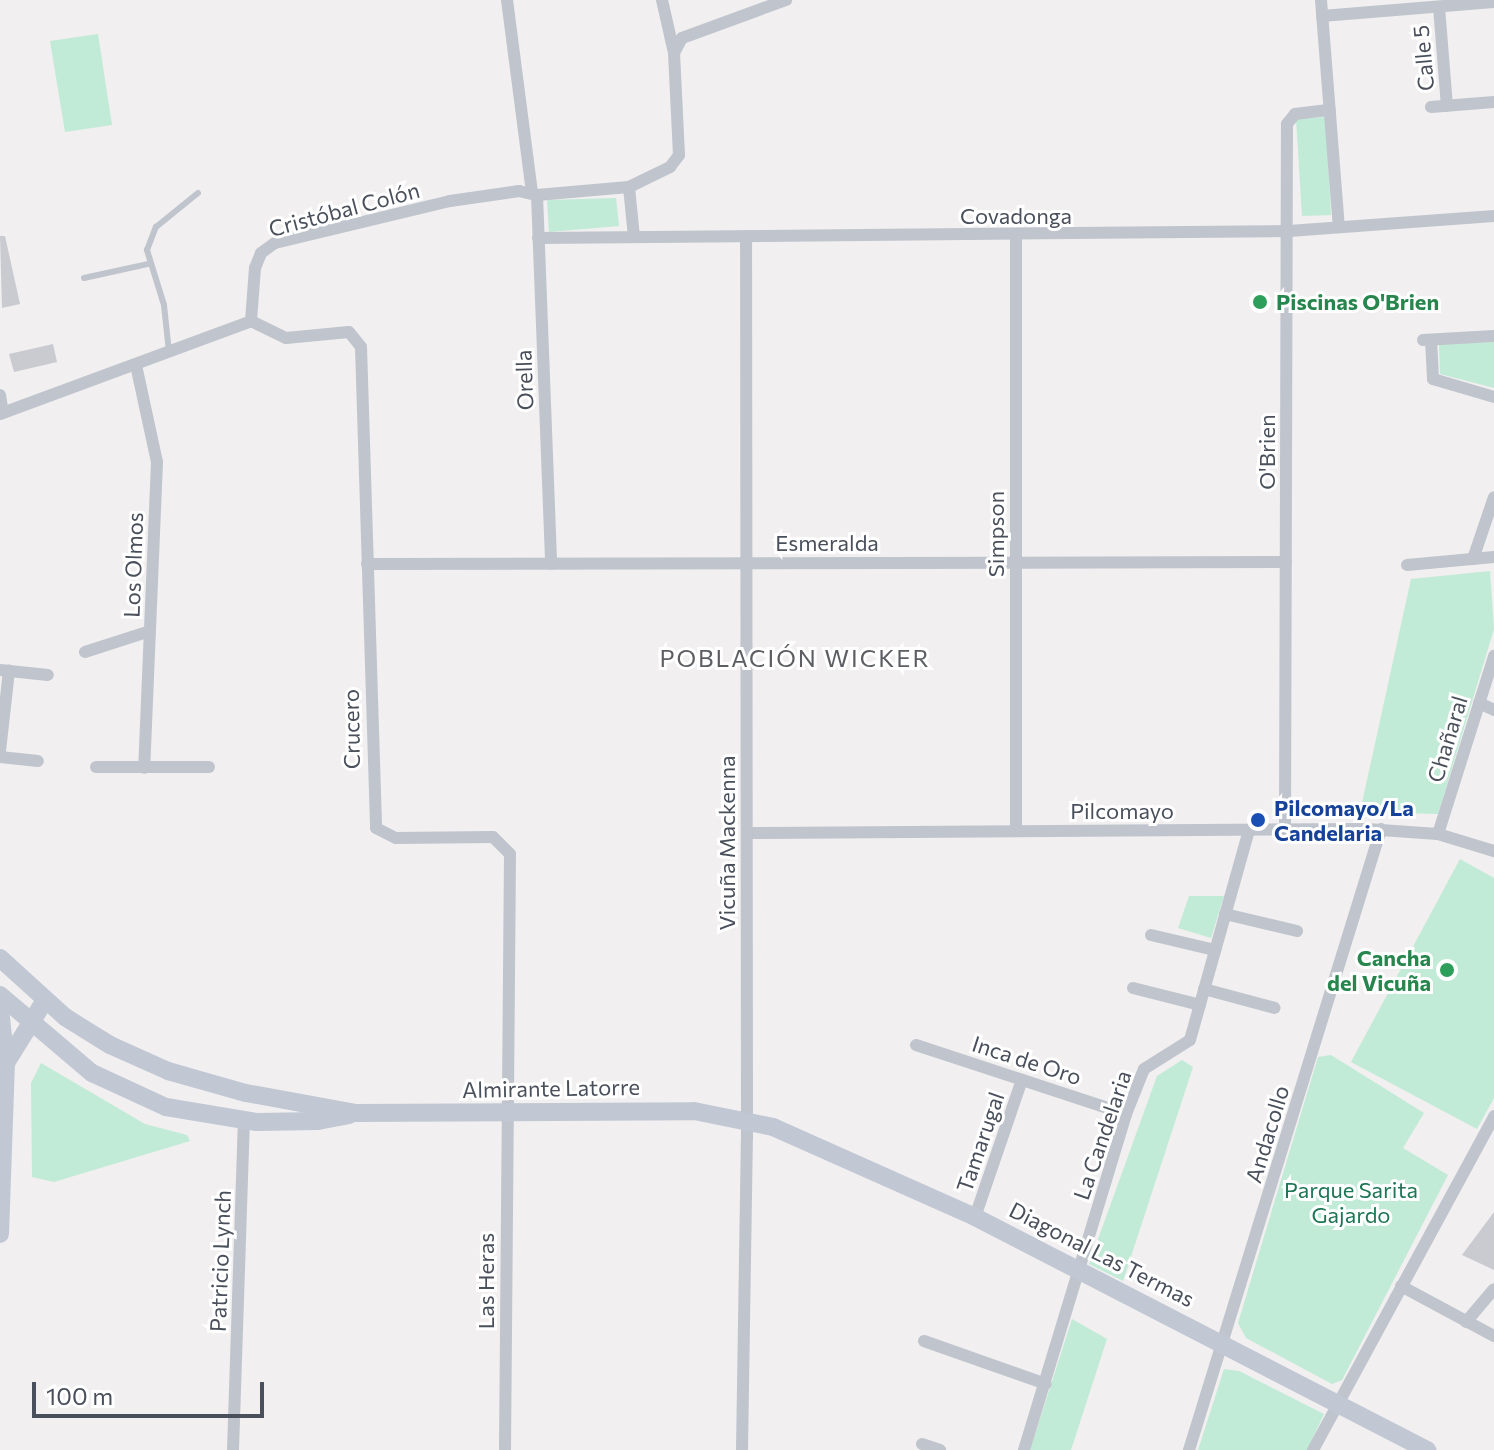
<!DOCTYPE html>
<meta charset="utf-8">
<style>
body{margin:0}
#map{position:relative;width:1494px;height:1450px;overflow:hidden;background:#f1efef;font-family:Commissioner,sans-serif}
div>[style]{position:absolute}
.green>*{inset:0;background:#c1ebd7}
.building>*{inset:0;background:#c9cbd1}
.service>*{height:6px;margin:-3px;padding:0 3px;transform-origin:3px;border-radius:3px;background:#bfc4cd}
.minor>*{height:12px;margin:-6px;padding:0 6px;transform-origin:6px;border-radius:6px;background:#bfc4cd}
.secondary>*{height:18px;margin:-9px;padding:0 9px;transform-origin:9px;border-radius:9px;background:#c1c8d4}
.dots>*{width:22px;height:22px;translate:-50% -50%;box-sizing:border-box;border:4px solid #fff;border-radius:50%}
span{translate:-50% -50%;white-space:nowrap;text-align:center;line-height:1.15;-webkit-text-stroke:6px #fff;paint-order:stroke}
.street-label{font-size:22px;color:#49505b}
.leisure-label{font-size:22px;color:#27864d;font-weight:700}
.left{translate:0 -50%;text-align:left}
.right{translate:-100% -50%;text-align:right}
.transit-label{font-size:22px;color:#164399;font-weight:700}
.park-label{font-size:22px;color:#1f7656}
.neighbourhood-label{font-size:24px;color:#5c5e63;letter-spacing:2px}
.scale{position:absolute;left:32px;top:1382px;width:232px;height:36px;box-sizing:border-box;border:4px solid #49505b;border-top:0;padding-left:10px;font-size:24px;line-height:28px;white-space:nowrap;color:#49505b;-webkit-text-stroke:6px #fff;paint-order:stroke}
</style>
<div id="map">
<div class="green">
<div style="clip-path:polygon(98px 34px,112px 125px,65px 132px,50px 41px)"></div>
<div style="clip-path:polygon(1326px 117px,1331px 215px,1302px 216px,1296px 119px)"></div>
<div style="clip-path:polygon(616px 198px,619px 226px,549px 232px,547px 200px)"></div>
<div style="clip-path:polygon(1494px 342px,1494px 388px,1440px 374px,1439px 344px)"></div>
<div style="clip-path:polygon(1490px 571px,1494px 629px,1438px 814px,1360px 812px,1411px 579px)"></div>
<div style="clip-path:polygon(1460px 859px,1494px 878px,1494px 1098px,1477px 1129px,1351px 1062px)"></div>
<div style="clip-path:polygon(1189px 896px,1224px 896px,1211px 938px,1178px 928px)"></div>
<div style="clip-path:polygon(1331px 1055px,1424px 1113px,1403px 1148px,1448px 1175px,1342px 1380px,1332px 1384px,1246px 1338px,1238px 1323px,1318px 1057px)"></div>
<div style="clip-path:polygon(1182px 1060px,1193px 1067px,1123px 1281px,1089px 1264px,1157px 1076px)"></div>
<div style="clip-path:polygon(41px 1063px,145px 1124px,187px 1135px,190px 1141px,54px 1182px,32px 1177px,31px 1083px)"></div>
<div style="clip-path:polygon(1072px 1319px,1107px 1339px,1071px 1450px,1030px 1450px)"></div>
<div style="clip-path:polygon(1224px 1369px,1239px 1371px,1324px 1414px,1307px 1450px,1198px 1450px)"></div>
</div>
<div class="building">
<div style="clip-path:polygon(0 236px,5px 236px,20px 304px,2px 308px)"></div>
<div style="clip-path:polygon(53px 344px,57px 362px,14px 372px,9px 354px)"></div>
<div style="clip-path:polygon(1494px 1212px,1494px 1270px,1462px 1255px)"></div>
</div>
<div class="service">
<div style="left:84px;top:278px;width:66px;rotate:-12.3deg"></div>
<div style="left:169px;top:352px;width:47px;rotate:-96.1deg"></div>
<div style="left:164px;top:305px;width:58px;rotate:-107.2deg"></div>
<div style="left:147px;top:250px;width:25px;rotate:-69deg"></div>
<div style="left:156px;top:227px;width:54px;rotate:-39deg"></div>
</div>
<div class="minor">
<div style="left:507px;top:0;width:194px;rotate:82.6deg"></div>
<div style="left:662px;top:0;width:54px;rotate:77.2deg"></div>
<div style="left:1321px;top:0;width:228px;rotate:85.5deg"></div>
<div style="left:1439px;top:7px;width:99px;rotate:85.4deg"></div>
<div style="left:1322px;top:16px;width:173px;rotate:-4.7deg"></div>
<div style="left:1431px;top:107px;width:63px;rotate:-4.5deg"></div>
<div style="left:629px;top:187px;width:50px;rotate:84.3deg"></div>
<div style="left:537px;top:195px;width:369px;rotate:87.8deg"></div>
<div style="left:538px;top:238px;width:751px;rotate:-0.53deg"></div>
<div style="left:1289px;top:231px;width:206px;rotate:-4.2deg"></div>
<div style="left:251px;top:321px;width:39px;rotate:26deg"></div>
<div style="left:286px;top:338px;width:63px;rotate:-5.4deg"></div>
<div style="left:349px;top:332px;width:19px;rotate:51deg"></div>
<div style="left:361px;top:347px;width:481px;rotate:88.2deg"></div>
<div style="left:376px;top:828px;width:22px;rotate:27deg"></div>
<div style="left:396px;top:838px;width:97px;rotate:-0.6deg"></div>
<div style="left:493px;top:837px;width:24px;rotate:45deg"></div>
<div style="left:510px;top:854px;width:596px;rotate:90.48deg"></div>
<div style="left:251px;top:321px;width:53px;rotate:-85.7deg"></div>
<div style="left:255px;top:268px;width:16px;rotate:-68deg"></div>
<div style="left:261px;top:253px;width:17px;rotate:-36deg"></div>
<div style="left:275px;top:243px;width:180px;rotate:-13.5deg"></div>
<div style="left:450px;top:201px;width:70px;rotate:-8.2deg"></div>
<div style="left:519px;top:191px;width:18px;rotate:13deg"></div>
<div style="left:537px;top:195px;width:92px;rotate:-5deg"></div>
<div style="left:629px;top:187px;width:46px;rotate:-26deg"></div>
<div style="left:670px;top:167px;width:15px;rotate:-53deg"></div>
<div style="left:679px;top:155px;width:102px;rotate:-92.8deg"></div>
<div style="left:674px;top:53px;width:17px;rotate:-62deg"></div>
<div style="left:682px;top:38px;width:111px;rotate:-20.1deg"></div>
<div style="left:1423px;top:340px;width:71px;rotate:-3.2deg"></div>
<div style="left:1431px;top:340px;width:39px;rotate:87deg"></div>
<div style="left:1433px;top:379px;width:64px;rotate:16.4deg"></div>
<div style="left:136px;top:365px;width:99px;rotate:77.8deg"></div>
<div style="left:157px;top:462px;width:306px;rotate:92.4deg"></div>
<div style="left:0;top:395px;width:18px;rotate:81deg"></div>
<div style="left:0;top:414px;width:268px;rotate:-20.3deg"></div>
<div style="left:1473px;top:559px;width:65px;rotate:-71.3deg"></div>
<div style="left:367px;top:564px;width:919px;rotate:-0.12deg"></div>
<div style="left:1407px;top:565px;width:87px;rotate:-5.3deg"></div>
<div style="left:85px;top:652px;width:68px;rotate:-17.9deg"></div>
<div style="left:0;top:670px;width:48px;rotate:5.9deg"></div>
<div style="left:1479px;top:703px;width:17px;rotate:25deg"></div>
<div style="left:0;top:751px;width:81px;rotate:-83.6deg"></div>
<div style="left:0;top:757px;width:38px;rotate:6deg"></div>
<div style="left:96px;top:767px;width:113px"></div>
<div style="left:1285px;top:829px;width:705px;rotate:-89.84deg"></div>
<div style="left:1287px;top:124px;width:13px;rotate:-51deg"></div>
<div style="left:1295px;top:114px;width:35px;rotate:-7deg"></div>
<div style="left:1016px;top:831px;width:595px;rotate:-90deg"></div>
<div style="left:747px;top:833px;width:619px;rotate:-0.37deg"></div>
<div style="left:1366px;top:829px;width:72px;rotate:4deg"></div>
<div style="left:1438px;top:834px;width:59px;rotate:16.9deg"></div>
<div style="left:1438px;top:834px;width:187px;rotate:-72.5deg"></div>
<div style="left:1225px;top:914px;width:74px;rotate:13.3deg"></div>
<div style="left:1151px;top:935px;width:66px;rotate:13.2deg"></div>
<div style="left:1133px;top:988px;width:69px;rotate:14.2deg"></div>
<div style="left:1204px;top:989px;width:73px;rotate:15deg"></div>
<div style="left:916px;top:1045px;width:221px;rotate:18.2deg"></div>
<div style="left:975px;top:1217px;width:145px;rotate:-71.1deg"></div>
<div style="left:1401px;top:1286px;width:106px;rotate:28.3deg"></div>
<div style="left:1466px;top:1322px;width:43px;rotate:-49.7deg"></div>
<div style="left:924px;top:1341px;width:129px;rotate:19.4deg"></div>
<div style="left:922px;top:1444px;width:19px;rotate:18deg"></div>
<div style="left:233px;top:1450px;width:329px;rotate:-88.1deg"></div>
<div style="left:742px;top:1450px;width:312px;rotate:-89.1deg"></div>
<div style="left:747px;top:1138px;width:902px;rotate:-90.06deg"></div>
<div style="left:1024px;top:1450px;width:351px;rotate:-73.1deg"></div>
<div style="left:1126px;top:1114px;width:48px;rotate:-68.2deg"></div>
<div style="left:1144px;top:1069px;width:54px;rotate:-32.2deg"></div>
<div style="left:1190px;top:1040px;width:218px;rotate:-74.3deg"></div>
<div style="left:1189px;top:1450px;width:650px;rotate:-72.82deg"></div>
<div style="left:1313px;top:1450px;width:380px;rotate:-61.5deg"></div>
</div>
<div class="secondary">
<div style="left:0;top:958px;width:88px;rotate:42.2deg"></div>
<div style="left:65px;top:1017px;width:53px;rotate:31.9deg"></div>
<div style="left:110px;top:1045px;width:64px;rotate:24.1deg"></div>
<div style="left:168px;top:1071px;width:81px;rotate:15.8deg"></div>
<div style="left:246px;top:1093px;width:112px;rotate:10.3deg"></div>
<div style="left:356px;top:1113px;width:338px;rotate:-0.3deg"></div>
<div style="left:694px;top:1111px;width:81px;rotate:11.4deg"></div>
<div style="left:773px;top:1127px;width:221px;rotate:24deg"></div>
<div style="left:975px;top:1217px;width:509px;rotate:27.27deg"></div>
<div style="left:0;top:995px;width:121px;rotate:40.3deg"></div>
<div style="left:92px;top:1073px;width:81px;rotate:24.7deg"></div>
<div style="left:166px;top:1107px;width:92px;rotate:9.4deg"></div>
<div style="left:257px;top:1122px;width:61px;rotate:-0.9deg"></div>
<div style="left:318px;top:1121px;width:32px;rotate:-11deg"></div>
<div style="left:0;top:1009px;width:54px;rotate:83.7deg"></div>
<div style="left:0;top:1234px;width:171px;rotate:-88deg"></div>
<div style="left:6px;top:1063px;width:74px;rotate:-58.2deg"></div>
</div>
<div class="dots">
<div style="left:1260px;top:302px;background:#2e9e5b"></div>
<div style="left:1258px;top:820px;background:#1a4fb4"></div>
<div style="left:1447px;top:970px;background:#2e9e5b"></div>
</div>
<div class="street-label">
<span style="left:1423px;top:58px;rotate:-95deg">Calle 5</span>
<span style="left:344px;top:209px;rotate:-15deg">Cristóbal Colón</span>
<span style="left:1016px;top:216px">Covadonga</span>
<span style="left:524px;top:380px;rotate:-92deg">Orella</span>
<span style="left:1267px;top:452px;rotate:-90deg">O'Brien</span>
<span style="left:996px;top:534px;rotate:-90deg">Simpson</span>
<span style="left:827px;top:543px">Esmeralda</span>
<span style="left:133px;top:565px;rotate:-88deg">Los Olmos</span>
<span style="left:351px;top:729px;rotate:-91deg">Crucero</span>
<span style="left:1447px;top:739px;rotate:-73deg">Chañaral</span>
<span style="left:1122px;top:811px">Pilcomayo</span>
<span style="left:727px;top:843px;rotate:-90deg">Vicuña Mackenna</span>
<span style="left:1027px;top:1060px;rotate:18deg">Inca de Oro</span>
<span style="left:551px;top:1088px;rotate:-1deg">Almirante Latorre</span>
<span style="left:1267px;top:1134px;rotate:-73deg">Andacollo</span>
<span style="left:1102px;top:1135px;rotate:-71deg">La Candelaria</span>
<span style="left:980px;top:1142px;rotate:-71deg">Tamarugal</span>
<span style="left:1102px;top:1254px;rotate:27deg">Diagonal Las Termas</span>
<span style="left:220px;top:1261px;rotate:-88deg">Patricio Lynch</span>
<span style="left:486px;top:1281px;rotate:-90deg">Las Heras</span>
</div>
<div class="leisure-label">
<span class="left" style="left:1276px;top:302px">Piscinas O'Brien</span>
<span class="right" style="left:1431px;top:970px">Cancha<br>del Vicuña</span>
</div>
<div class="transit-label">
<span class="left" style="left:1274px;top:820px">Pilcomayo/La<br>Candelaria</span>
</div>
<div class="park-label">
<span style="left:1351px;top:1202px">Parque Sarita<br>Gajardo</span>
</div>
<div class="neighbourhood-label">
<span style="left:795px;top:658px">POBLACIÓN WICKER</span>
</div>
<div class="scale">100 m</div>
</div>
